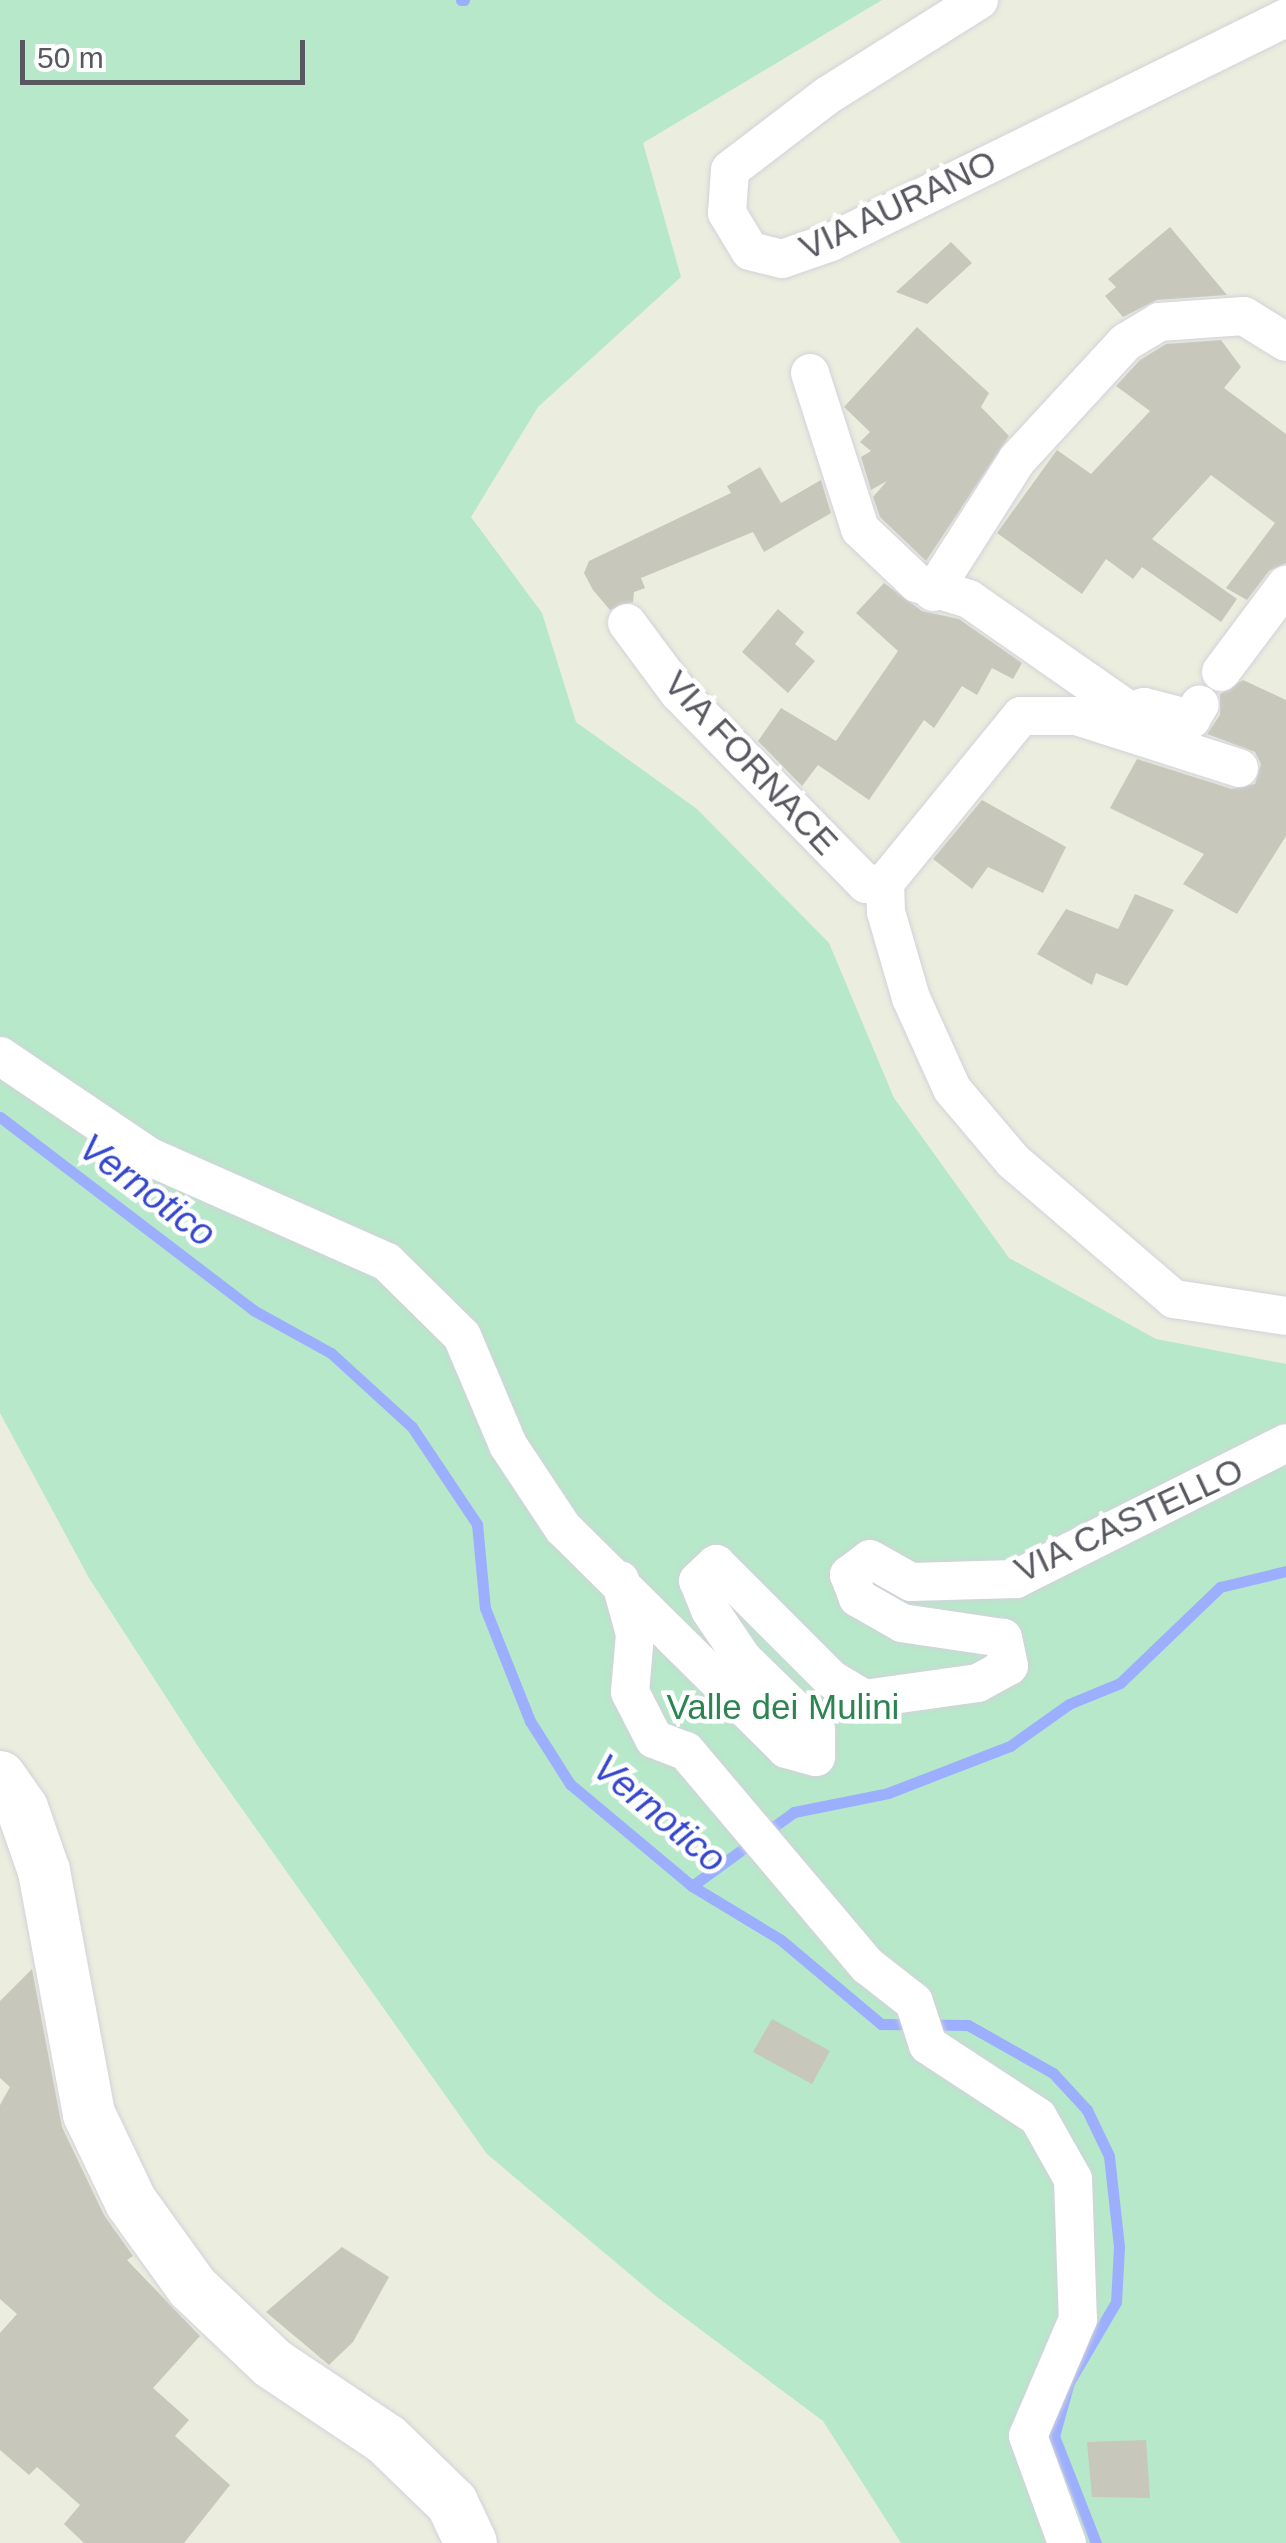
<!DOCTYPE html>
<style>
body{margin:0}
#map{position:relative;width:1286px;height:2543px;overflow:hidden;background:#ebedde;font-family:Helvetica,sans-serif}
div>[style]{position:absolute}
.green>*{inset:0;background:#b7e8c9}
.stream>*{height:11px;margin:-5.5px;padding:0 5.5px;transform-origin:5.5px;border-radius:5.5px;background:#9cafff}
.building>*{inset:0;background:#c7c7bb}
.roads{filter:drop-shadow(0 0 2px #d2d2da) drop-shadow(0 0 2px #d2d2da)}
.minor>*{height:38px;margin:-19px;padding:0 19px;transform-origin:19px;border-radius:19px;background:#fff}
.secondary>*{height:52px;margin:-26px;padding:0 26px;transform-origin:26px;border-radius:26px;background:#fff}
span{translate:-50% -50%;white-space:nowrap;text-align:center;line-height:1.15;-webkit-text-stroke:9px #fff;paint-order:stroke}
.street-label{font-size:35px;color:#585861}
.park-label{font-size:35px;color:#2c8551}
.water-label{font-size:38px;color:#3446cd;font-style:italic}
.scale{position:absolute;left:20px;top:40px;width:285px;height:45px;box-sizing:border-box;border:5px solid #585861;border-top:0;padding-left:12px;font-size:30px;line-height:35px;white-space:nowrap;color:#585861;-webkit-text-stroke:8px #fff;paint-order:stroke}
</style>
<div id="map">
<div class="green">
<div style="clip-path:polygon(0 0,882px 0,643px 143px,681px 277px,538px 407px,471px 517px,542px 613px,576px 722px,697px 809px,829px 943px,894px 1098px,1009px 1258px,1156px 1339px,1286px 1364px,1286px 2543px,901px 2543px,823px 2421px,657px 2297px,487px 2154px,201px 1751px,89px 1578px,0 1413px)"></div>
</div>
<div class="stream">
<div style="left:461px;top:0;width:3px"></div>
<div style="left:0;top:1117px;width:318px;rotate:37.3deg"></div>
<div style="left:253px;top:1310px;width:89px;rotate:28.9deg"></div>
<div style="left:331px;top:1353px;width:110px;rotate:42.4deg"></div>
<div style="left:412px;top:1427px;width:117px;rotate:56.2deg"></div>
<div style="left:477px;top:1524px;width:84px;rotate:84.6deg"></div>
<div style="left:485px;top:1608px;width:122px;rotate:68.3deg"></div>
<div style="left:530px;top:1721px;width:75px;rotate:57.6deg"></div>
<div style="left:570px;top:1784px;width:159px;rotate:39.9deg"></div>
<div style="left:692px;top:1886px;width:104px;rotate:31.2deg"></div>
<div style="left:781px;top:1940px;width:131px;rotate:40deg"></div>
<div style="left:881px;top:2024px;width:87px;rotate:0.7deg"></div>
<div style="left:968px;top:2025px;width:98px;rotate:29.5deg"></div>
<div style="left:1053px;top:2073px;width:50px;rotate:47.4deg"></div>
<div style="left:1087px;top:2110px;width:51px;rotate:64.4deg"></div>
<div style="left:1109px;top:2156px;width:92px;rotate:83.7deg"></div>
<div style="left:1119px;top:2247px;width:55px;rotate:93.1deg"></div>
<div style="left:1116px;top:2302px;width:93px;rotate:120.4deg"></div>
<div style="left:1069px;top:2382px;width:56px;rotate:105.5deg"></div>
<div style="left:1054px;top:2436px;width:115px;rotate:68.6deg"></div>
<div style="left:692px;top:1886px;width:126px;rotate:-36deg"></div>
<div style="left:794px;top:1812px;width:96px;rotate:-11.4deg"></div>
<div style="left:888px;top:1793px;width:131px;rotate:-21.1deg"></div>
<div style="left:1010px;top:1746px;width:72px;rotate:-35.4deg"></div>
<div style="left:1069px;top:1704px;width:55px;rotate:-22.4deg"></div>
<div style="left:1120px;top:1683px;width:139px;rotate:-43.8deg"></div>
<div style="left:1220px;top:1587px;width:68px;rotate:-13.6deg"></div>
</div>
<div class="building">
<div style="clip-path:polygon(1170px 227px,1227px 295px,1157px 300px,1123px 317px,1105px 296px,1116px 287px,1108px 279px)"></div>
<div style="clip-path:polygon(951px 242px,972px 263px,927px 304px,896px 292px)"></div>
<div style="clip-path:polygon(917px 327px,989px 393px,981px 407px,1009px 436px,926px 561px,880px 517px,873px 497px,887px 481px,871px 490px,861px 457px,871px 451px,860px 442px,870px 432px,844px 407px)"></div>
<div style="clip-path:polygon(1221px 340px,1241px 367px,1224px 388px,1286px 434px,1286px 563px,1269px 571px,1247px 600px,1226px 588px,1275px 523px,1211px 475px,1152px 539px,1237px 599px,1221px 622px,1142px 567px,1133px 579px,1106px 559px,1082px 594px,997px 533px,1057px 450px,1091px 474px,1150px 411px,1116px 386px,1140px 360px,1166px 344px)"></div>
<div style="clip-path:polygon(760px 467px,781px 503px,821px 480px,831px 513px,764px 552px,753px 532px,641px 578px,645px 588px,634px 592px,633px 602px,610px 610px,593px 590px,584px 573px,589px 561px,731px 493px,727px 486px)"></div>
<div style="clip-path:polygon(884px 583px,922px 611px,959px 619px,1022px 663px,1013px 679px,992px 668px,977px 695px,962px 686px,934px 728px,924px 720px,869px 800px,818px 765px,802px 786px,758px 741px,781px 708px,836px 741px,898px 651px,856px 613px)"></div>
<div style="clip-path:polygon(778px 609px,804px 632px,795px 644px,815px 661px,788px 693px,742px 652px)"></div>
<div style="clip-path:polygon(1243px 680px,1286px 700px,1286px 836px,1237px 914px,1183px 884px,1204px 854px,1110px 808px,1137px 759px,1232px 789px,1255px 784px,1261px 764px,1255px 752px,1207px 734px,1220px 715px,1220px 694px)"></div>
<div style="clip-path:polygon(982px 800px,1066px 847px,1043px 893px,988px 867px,972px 889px,933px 859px)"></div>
<div style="clip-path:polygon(1135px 894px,1174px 910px,1127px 986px,1096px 973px,1092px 985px,1037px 954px,1066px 909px,1118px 929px)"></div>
<div style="clip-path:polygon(32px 1969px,62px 2127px,104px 2215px,133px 2256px,127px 2260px,200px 2336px,153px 2388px,189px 2420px,175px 2436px,230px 2485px,184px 2543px,84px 2543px,64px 2524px,80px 2505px,37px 2467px,29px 2475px,0 2450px,0 2333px,17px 2314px,0 2299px,0 2105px,10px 2087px,0 2078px,0 2001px)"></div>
<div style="clip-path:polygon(772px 2019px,830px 2051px,812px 2084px,753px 2052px)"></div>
<div style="clip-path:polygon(342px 2247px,389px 2277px,353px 2342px,329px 2365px,266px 2312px)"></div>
<div style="clip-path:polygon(1146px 2440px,1150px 2498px,1092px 2497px,1087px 2442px)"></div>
</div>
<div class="roads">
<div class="minor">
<div style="left:979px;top:0;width:178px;rotate:147.8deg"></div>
<div style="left:828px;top:95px;width:123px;rotate:142.6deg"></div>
<div style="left:730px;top:170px;width:43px;rotate:94deg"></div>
<div style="left:727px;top:213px;width:44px;rotate:58.8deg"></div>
<div style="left:750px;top:251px;width:33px;rotate:14deg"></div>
<div style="left:782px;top:259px;width:52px;rotate:-19.1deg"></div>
<div style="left:831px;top:242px;width:507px;rotate:-26.21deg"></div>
<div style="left:810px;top:373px;width:164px;rotate:72.2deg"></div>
<div style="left:860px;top:529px;width:79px;rotate:43.5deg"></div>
<div style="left:917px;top:583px;width:54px;rotate:17.1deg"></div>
<div style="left:969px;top:599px;width:198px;rotate:34.9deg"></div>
<div style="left:933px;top:592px;width:156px;rotate:-57.5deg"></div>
<div style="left:1017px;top:460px;width:161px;rotate:-47.3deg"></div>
<div style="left:1126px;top:342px;width:39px;rotate:-31deg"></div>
<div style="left:1159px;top:322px;width:85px;rotate:-4deg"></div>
<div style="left:1244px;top:316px;width:49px;rotate:31.8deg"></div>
<div style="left:627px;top:623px;width:87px;rotate:53.4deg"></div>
<div style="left:679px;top:693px;width:267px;rotate:45.6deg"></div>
<div style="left:866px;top:884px;width:19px;rotate:-3deg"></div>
<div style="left:1221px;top:672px;width:109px;rotate:-53.2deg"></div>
<div style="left:1109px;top:719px;width:37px;rotate:-19deg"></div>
<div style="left:1144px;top:707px;width:49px;rotate:14.3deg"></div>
<div style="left:1191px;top:719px;width:17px;rotate:-59deg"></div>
<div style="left:1239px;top:768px;width:171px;rotate:-162.3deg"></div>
<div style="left:1076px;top:716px;width:55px;rotate:180deg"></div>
<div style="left:1021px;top:716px;width:215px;rotate:129.2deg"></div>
<div style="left:885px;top:883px;width:29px;rotate:88deg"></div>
<div style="left:886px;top:912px;width:90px;rotate:73.8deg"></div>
<div style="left:911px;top:998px;width:100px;rotate:65.7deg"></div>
<div style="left:952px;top:1089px;width:94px;rotate:49.7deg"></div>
<div style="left:1013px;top:1161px;width:212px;rotate:40.6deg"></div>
<div style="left:1174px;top:1299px;width:113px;rotate:8.6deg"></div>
<div style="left:0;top:1056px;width:179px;rotate:34deg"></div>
<div style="left:148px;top:1156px;width:261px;rotate:23.9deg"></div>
<div style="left:387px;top:1262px;width:105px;rotate:44.6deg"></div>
<div style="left:462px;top:1336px;width:118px;rotate:67.1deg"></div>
<div style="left:508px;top:1445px;width:100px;rotate:56.5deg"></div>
<div style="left:563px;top:1528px;width:314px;rotate:44.7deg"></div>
<div style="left:786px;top:1749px;width:31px;rotate:15deg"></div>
<div style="left:816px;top:1757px;width:27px;rotate:-90deg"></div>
<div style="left:816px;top:1730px;width:102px;rotate:-135.8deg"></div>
<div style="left:743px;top:1659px;width:59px;rotate:-124deg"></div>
<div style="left:710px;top:1610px;width:31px;rotate:-112deg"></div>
<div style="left:698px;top:1581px;width:25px;rotate:-43deg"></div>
<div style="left:716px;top:1564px;width:163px;rotate:45deg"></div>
<div style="left:831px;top:1679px;width:39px;rotate:31deg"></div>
<div style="left:864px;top:1699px;width:115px;rotate:-8deg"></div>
<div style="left:978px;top:1683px;width:35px;rotate:-29deg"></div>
<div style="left:1009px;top:1666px;width:29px;rotate:-102deg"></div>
<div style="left:1003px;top:1638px;width:102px;rotate:-171.6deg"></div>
<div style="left:902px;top:1623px;width:51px;rotate:-150.4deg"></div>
<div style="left:858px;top:1598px;width:25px;rotate:-111deg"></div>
<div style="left:849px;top:1575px;width:26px;rotate:-37deg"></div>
<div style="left:870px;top:1559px;width:47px;rotate:29.3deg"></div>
<div style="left:911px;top:1582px;width:105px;rotate:-1.6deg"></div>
<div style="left:1016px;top:1579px;width:302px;rotate:-26.7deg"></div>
<div style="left:620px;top:1580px;width:56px;rotate:74.5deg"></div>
<div style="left:635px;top:1634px;width:58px;rotate:94.9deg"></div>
<div style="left:630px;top:1692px;width:53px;rotate:62.9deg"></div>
<div style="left:654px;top:1739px;width:34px;rotate:21deg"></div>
<div style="left:686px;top:1751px;width:282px;rotate:49.8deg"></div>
<div style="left:868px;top:1966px;width:58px;rotate:38deg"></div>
<div style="left:914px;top:2002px;width:45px;rotate:72deg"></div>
<div style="left:928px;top:2045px;width:131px;rotate:33.2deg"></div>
<div style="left:1038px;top:2117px;width:71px;rotate:60.6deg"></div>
<div style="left:1073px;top:2179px;width:140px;rotate:88deg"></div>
<div style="left:1078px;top:2319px;width:127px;rotate:113.1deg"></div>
<div style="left:1028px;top:2436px;width:114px;rotate:70deg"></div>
</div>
<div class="secondary">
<div style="left:0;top:1777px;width:38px;rotate:55deg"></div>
<div style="left:22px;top:1808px;width:67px;rotate:70.8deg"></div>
<div style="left:44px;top:1871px;width:247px;rotate:79.5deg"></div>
<div style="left:89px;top:2114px;width:98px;rotate:64.5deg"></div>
<div style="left:131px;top:2202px;width:105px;rotate:54.3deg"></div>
<div style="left:192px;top:2287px;width:110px;rotate:43.5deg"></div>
<div style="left:272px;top:2363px;width:138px;rotate:33.8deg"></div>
<div style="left:387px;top:2440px;width:91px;rotate:44.1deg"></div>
<div style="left:452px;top:2503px;width:44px;rotate:64.6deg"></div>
</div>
</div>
<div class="street-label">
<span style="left:898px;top:205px;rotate:-25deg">VIA AURANO</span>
<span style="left:751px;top:763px;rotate:47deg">VIA FORNACE</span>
<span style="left:1129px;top:1520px;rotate:-25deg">VIA CASTELLO</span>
</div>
<div class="park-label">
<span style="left:783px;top:1707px">Valle dei Mulini</span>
</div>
<div class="water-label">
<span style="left:147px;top:1191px;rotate:37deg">Vernotico</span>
<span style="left:659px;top:1814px;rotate:40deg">Vernotico</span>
</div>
<div class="scale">50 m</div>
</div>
